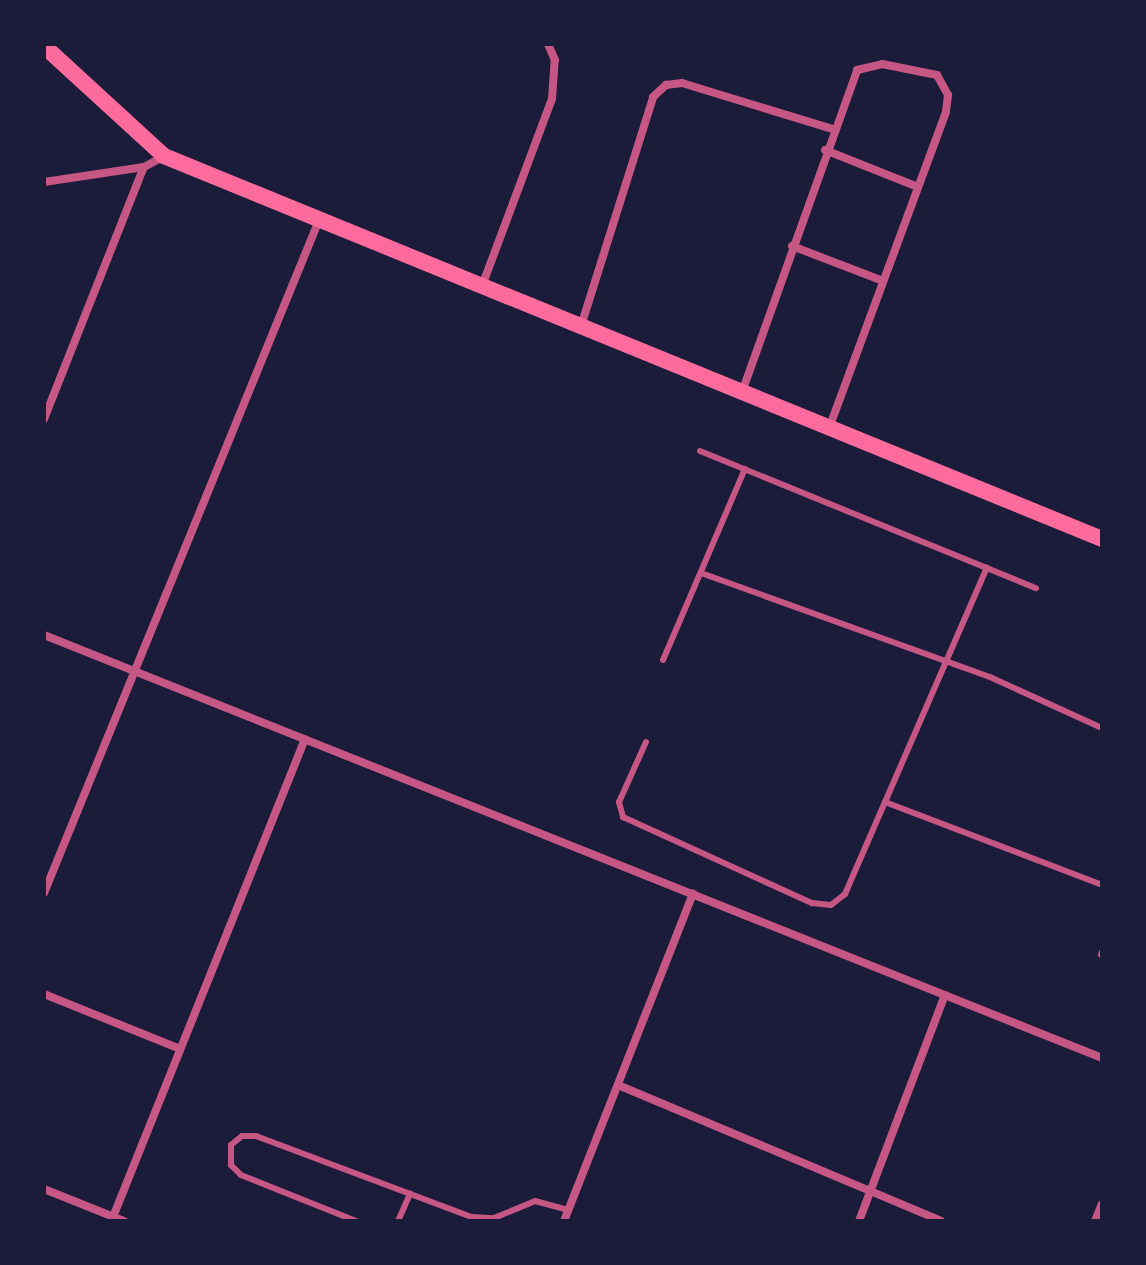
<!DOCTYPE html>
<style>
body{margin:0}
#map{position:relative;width:1146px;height:1265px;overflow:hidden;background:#1b1b3a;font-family:"Roboto Condensed",sans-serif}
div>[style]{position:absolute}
.service>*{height:6px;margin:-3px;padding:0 3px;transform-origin:3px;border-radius:3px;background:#c65784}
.minor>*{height:8px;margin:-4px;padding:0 4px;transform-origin:4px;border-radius:4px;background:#c65784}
.secondary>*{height:16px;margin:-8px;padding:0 8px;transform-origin:8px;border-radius:8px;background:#ff6b9d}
span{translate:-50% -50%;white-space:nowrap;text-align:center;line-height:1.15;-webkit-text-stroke:7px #1b1b3a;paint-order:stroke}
.frame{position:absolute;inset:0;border:46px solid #1b1b3a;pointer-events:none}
</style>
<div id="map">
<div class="service">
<div style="left:700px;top:451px;width:363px;rotate:22.2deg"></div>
<div style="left:701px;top:573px;width:307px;rotate:19.8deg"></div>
<div style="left:990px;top:677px;width:123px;rotate:24.5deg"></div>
<div style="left:663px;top:660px;width:208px;rotate:-66.8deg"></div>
<div style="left:646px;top:742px;width:66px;rotate:114.2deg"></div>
<div style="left:619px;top:802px;width:16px;rotate:75deg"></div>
<div style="left:623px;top:817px;width:208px;rotate:24.5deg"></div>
<div style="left:812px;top:903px;width:19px;rotate:6deg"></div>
<div style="left:831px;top:905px;width:18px;rotate:-38deg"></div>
<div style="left:845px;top:894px;width:356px;rotate:-66.5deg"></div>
<div style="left:885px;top:802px;width:232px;rotate:20.9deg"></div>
<div style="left:1101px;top:955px;width:3px;rotate:-72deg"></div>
<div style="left:356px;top:1221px;width:124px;rotate:-158.2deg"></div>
<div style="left:241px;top:1175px;width:14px;rotate:-135deg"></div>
<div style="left:231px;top:1165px;width:20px;rotate:-90deg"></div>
<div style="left:231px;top:1145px;width:14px;rotate:-39deg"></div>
<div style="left:242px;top:1136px;width:14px"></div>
<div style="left:256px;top:1136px;width:231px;rotate:20.6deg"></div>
<div style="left:472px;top:1217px;width:22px;rotate:3deg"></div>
<div style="left:494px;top:1218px;width:44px;rotate:-22.5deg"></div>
<div style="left:535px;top:1201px;width:35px;rotate:15deg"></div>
<div style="left:398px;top:1221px;width:30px;rotate:-66deg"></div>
</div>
<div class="minor">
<div style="left:825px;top:150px;width:100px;rotate:21.7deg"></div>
<div style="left:44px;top:182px;width:101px;rotate:-8.5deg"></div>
<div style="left:144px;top:167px;width:21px;rotate:-28deg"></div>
<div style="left:792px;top:246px;width:97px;rotate:21deg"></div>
<div style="left:482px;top:286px;width:200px;rotate:-69.5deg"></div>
<div style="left:552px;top:99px;width:39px;rotate:-86deg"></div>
<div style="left:555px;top:60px;width:17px;rotate:-114deg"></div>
<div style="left:581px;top:326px;width:240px;rotate:-72.5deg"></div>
<div style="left:653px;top:97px;width:18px;rotate:-43deg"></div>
<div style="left:666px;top:85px;width:16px;rotate:-7deg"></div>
<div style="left:682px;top:83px;width:157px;rotate:17deg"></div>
<div style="left:742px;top:392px;width:342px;rotate:-70.3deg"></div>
<div style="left:857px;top:70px;width:26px;rotate:-13deg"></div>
<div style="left:882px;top:64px;width:56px;rotate:11.3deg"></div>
<div style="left:937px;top:75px;width:23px;rotate:61deg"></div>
<div style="left:948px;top:95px;width:17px;rotate:97deg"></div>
<div style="left:946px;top:112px;width:337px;rotate:110.3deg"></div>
<div style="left:44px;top:419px;width:271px;rotate:-68.4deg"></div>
<div style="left:44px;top:635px;width:1139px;rotate:21.79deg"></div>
<div style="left:44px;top:893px;width:727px;rotate:-67.77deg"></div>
<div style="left:44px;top:994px;width:147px;rotate:22deg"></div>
<div style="left:618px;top:1085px;width:350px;rotate:22.8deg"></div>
<div style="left:44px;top:1189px;width:86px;rotate:21.8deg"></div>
<div style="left:113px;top:1217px;width:515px;rotate:-68.12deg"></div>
<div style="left:564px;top:1221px;width:352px;rotate:-68.5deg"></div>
<div style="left:859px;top:1221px;width:242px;rotate:-69.2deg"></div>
<div style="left:1095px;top:1221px;width:18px;rotate:-68deg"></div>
</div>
<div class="secondary">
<div style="left:44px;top:46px;width:163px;rotate:42.5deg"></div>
<div style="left:164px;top:156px;width:1013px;rotate:22.21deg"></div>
</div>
<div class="frame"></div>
</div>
